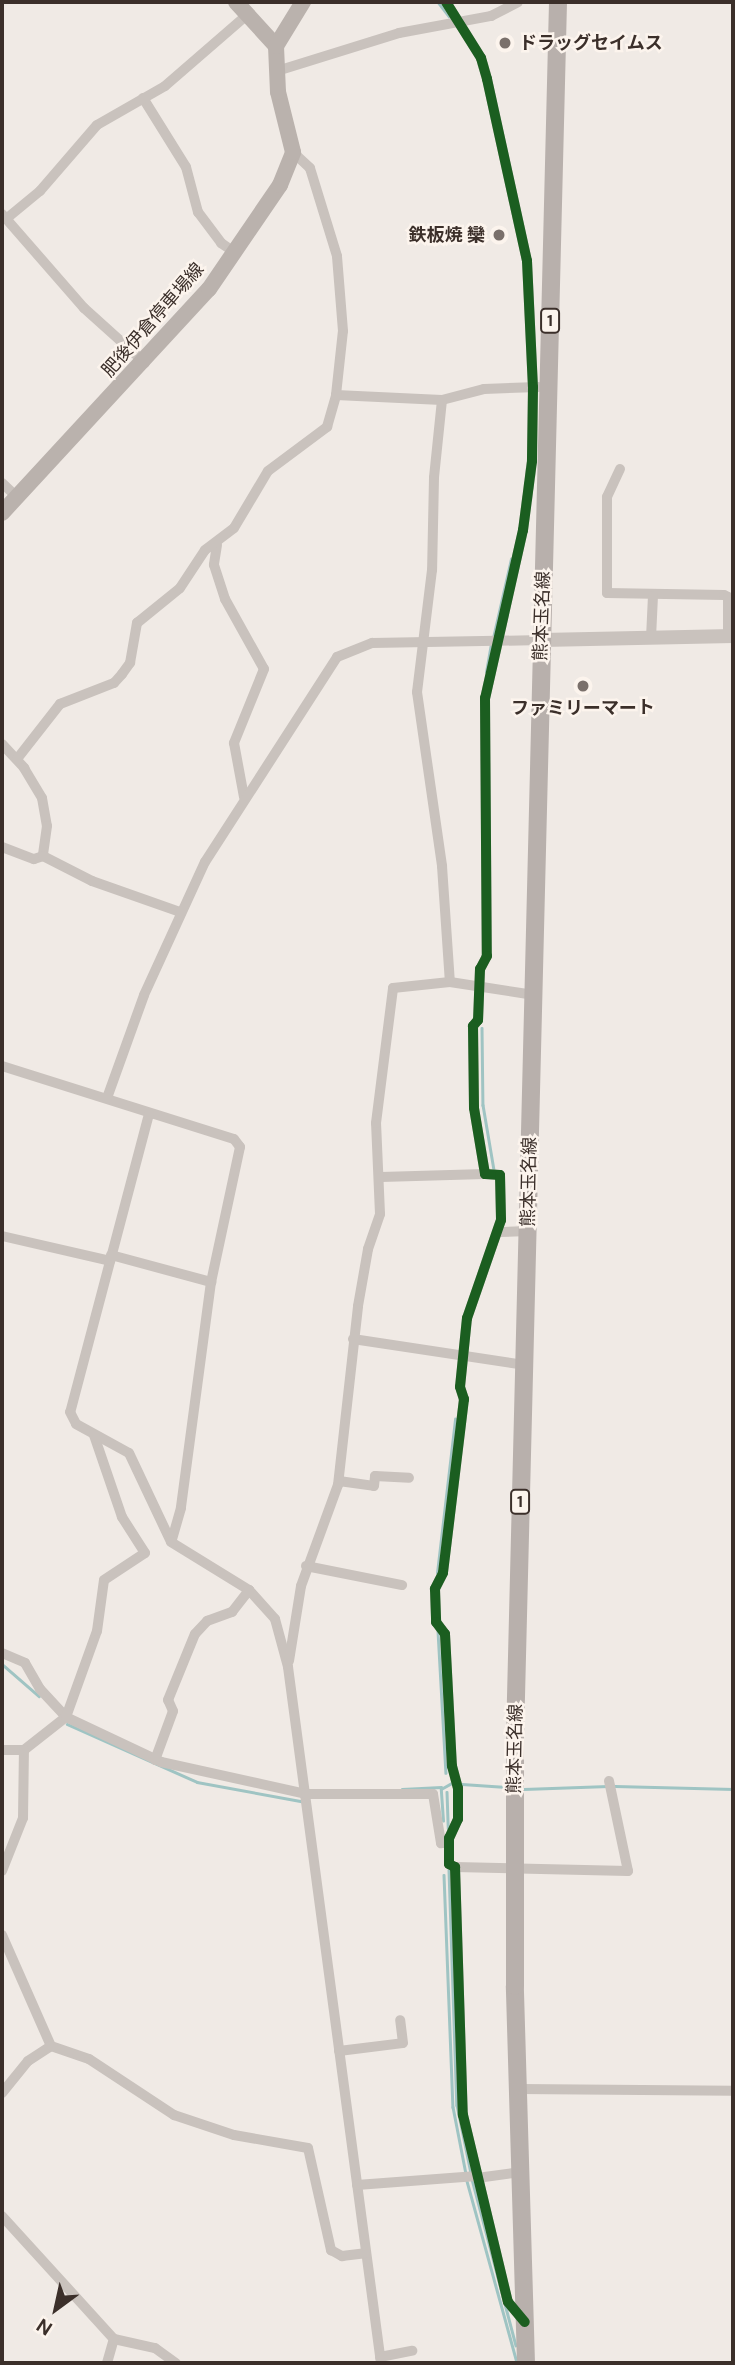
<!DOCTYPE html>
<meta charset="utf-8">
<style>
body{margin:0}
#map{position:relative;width:735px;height:2365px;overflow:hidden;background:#f0eae5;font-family:"DM Sans","Noto Sans JP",sans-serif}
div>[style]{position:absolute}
.stream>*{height:2.5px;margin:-1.25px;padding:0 1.25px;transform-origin:1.25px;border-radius:1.25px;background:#9fc4c3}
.minor>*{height:10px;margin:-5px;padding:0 5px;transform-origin:5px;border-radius:5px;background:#c9c2bd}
.tertiary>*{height:14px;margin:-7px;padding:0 7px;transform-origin:7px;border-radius:7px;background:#c9c2bd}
.secondary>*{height:16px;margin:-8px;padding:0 8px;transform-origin:8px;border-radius:8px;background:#bab2ad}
.primary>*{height:18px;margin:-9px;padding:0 9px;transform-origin:9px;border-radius:9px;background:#b8b0ac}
.cycleway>*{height:10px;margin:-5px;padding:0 5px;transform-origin:5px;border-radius:5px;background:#1b5e20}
.dots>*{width:19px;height:19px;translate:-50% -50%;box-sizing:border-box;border:4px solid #fcf4ed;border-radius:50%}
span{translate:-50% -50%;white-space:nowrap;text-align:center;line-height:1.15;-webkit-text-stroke:5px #fcf4ed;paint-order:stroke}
.shield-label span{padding:2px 5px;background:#fcf4ed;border:2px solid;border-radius:5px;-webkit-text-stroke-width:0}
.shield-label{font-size:16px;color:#3b2f2a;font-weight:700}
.poi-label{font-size:18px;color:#3b2f2a;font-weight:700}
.left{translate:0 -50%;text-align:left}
.right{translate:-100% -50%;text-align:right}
.street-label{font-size:18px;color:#3b2f2a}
.frame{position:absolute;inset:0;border:4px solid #3b2f2a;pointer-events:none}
.north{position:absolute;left:21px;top:2274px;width:70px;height:70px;-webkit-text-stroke:5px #fcf4ed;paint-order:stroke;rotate:213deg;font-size:19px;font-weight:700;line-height:28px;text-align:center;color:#3b2f2a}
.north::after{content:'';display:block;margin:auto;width:24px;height:32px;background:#3b2f2a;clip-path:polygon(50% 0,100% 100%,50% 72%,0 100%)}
</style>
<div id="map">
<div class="stream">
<div style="left:438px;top:2px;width:18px;rotate:52deg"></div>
<div style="left:493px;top:638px;width:81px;rotate:-77.2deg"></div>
<div style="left:486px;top:672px;width:28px;rotate:-80deg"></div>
<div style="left:482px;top:1028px;width:77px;rotate:89.3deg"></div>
<div style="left:483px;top:1105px;width:66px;rotate:80.4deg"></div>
<div style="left:437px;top:1573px;width:155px;rotate:-83.3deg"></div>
<div style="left:438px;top:1631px;width:142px;rotate:86.8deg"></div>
<div style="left:2px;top:1664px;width:49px;rotate:40.9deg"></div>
<div style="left:67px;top:1724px;width:142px;rotate:24deg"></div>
<div style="left:197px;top:1782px;width:106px;rotate:10.4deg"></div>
<div style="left:462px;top:1784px;width:44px;rotate:3.9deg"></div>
<div style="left:615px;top:1786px;width:118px;rotate:1.5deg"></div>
<div style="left:402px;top:1789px;width:39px;rotate:-3deg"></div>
<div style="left:524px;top:1789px;width:84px;rotate:-2deg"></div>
<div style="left:447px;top:1792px;width:36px;rotate:88deg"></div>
<div style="left:443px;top:1821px;width:32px;rotate:-94deg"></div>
<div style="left:441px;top:1789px;width:13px;rotate:-29deg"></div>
<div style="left:449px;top:1870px;width:235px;rotate:88.1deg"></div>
<div style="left:457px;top:2105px;width:69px;rotate:78.4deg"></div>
<div style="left:444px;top:1875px;width:232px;rotate:87.8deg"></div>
<div style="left:453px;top:2107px;width:68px;rotate:79deg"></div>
<div style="left:472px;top:2179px;width:172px;rotate:75.2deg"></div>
<div style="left:467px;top:2181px;width:189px;rotate:74.6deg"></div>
</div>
<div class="minor">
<div style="left:446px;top:2px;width:66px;rotate:58deg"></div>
<div style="left:481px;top:58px;width:22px;rotate:74deg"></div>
<div style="left:487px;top:79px;width:186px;rotate:77.6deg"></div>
<div style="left:527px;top:261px;width:126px;rotate:87.3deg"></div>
<div style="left:533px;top:387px;width:74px;rotate:90.8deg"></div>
<div style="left:532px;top:461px;width:70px;rotate:97.4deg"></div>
<div style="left:523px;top:530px;width:172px;rotate:102.7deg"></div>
<div style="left:485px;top:698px;width:258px;rotate:89.6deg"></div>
<div style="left:487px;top:956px;width:15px;rotate:118deg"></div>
<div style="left:480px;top:969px;width:51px;rotate:92.2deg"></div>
<div style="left:478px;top:1020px;width:8px;rotate:130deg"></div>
<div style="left:473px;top:1026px;width:82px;rotate:89.3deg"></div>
<div style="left:474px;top:1108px;width:67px;rotate:80.5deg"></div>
<div style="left:485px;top:1174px;width:15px;rotate:4deg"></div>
<div style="left:500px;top:1175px;width:45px;rotate:88.7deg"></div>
<div style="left:501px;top:1220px;width:104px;rotate:109.1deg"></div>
<div style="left:467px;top:1318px;width:69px;rotate:95.8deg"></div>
<div style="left:460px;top:1387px;width:13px;rotate:72deg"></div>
<div style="left:464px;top:1399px;width:175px;rotate:96.9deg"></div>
<div style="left:443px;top:1573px;width:18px;rotate:117deg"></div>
<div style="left:435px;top:1589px;width:33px;rotate:88deg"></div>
<div style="left:436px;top:1622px;width:15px;rotate:53deg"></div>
<div style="left:445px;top:1634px;width:132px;rotate:87deg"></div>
<div style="left:452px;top:1766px;width:23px;rotate:75deg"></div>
<div style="left:458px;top:1788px;width:31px;rotate:90deg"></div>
<div style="left:458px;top:1819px;width:21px;rotate:115deg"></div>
<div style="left:449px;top:1838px;width:26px;rotate:90deg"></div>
<div style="left:449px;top:1864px;width:7px;rotate:27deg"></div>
<div style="left:455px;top:1867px;width:248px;rotate:88.2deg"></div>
<div style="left:463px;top:2115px;width:192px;rotate:76.5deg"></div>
<div style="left:508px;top:2302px;width:26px;rotate:50deg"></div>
<div style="left:277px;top:71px;width:128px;rotate:-17.3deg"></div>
<div style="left:399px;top:33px;width:94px;rotate:-10.5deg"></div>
<div style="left:491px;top:16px;width:30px;rotate:-27deg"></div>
<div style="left:143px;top:98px;width:81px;rotate:58.1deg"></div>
<div style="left:186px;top:167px;width:47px;rotate:75.1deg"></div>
<div style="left:198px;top:212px;width:39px;rotate:53deg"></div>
<div style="left:221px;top:243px;width:14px;rotate:34deg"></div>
<div style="left:2px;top:214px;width:125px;rotate:48.9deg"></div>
<div style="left:84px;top:308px;width:82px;rotate:42deg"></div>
<div style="left:6px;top:219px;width:44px;rotate:-39.5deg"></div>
<div style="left:40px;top:191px;width:87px;rotate:-49.2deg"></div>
<div style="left:97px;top:125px;width:78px;rotate:-29.8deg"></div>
<div style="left:165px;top:86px;width:108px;rotate:-40.9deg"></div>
<div style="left:336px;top:395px;width:106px;rotate:2.7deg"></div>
<div style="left:442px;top:400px;width:43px;rotate:-14.7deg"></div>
<div style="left:484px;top:389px;width:54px;rotate:-2.1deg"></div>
<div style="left:442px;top:400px;width:78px;rotate:95.9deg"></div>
<div style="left:434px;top:478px;width:92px;rotate:91.2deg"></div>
<div style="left:432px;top:570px;width:123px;rotate:97deg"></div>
<div style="left:417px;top:692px;width:176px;rotate:81.8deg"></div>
<div style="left:442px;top:866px;width:116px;rotate:86.1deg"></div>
<div style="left:620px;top:469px;width:31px;rotate:115deg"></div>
<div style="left:607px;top:497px;width:96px;rotate:90deg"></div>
<div style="left:607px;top:593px;width:117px;rotate:1deg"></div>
<div style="left:724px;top:595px;width:4px;rotate:27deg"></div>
<div style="left:728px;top:597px;width:39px;rotate:90deg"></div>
<div style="left:2px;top:483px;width:21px;rotate:43deg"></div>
<div style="left:217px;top:545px;width:20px;rotate:99deg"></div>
<div style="left:214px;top:565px;width:36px;rotate:72deg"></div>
<div style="left:225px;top:599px;width:80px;rotate:60.9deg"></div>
<div style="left:264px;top:669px;width:80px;rotate:112.1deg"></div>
<div style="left:234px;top:743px;width:55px;rotate:79.5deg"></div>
<div style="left:651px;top:638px;width:42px;rotate:-87.3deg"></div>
<div style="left:2px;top:744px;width:33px;rotate:47deg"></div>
<div style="left:24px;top:768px;width:35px;rotate:59deg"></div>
<div style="left:42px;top:798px;width:28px;rotate:80deg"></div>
<div style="left:47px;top:826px;width:30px;rotate:98deg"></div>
<div style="left:17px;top:759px;width:70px;rotate:-52deg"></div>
<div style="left:60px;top:704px;width:58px;rotate:-21.3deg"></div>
<div style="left:114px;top:683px;width:12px;rotate:-48deg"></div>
<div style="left:122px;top:674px;width:14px;rotate:-54deg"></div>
<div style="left:130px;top:663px;width:41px;rotate:-80.1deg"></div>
<div style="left:137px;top:623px;width:55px;rotate:-39.1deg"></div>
<div style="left:180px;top:588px;width:45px;rotate:-56.7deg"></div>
<div style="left:205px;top:550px;width:36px;rotate:-37deg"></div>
<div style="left:234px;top:528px;width:66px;rotate:-59.2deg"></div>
<div style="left:268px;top:471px;width:74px;rotate:-36.7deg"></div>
<div style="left:327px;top:427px;width:33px;rotate:-74deg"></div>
<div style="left:336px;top:395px;width:64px;rotate:-83.8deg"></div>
<div style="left:343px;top:331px;width:75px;rotate:-94.6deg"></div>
<div style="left:337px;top:256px;width:92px;rotate:-107.1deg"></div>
<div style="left:310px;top:168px;width:23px;rotate:-137deg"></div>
<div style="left:2px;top:847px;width:34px;rotate:21deg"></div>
<div style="left:34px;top:859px;width:9px;rotate:-18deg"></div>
<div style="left:43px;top:856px;width:55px;rotate:27deg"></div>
<div style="left:92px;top:881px;width:93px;rotate:19.4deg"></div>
<div style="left:2px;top:1066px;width:243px;rotate:17.5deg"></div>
<div style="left:234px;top:1139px;width:10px;rotate:53deg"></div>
<div style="left:240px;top:1147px;width:138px;rotate:102.1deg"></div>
<div style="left:211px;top:1282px;width:228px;rotate:97.6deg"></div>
<div style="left:181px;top:1508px;width:35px;rotate:106deg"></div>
<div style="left:107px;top:1098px;width:109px;rotate:-70.2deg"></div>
<div style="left:144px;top:995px;width:146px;rotate:-65.4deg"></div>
<div style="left:205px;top:862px;width:244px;rotate:-57.2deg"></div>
<div style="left:337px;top:657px;width:38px;rotate:-22deg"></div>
<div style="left:372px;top:643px;width:170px;rotate:-1deg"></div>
<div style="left:149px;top:1114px;width:308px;rotate:104.8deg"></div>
<div style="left:70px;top:1412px;width:13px;rotate:63deg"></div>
<div style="left:76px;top:1424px;width:60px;rotate:28.7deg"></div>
<div style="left:129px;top:1453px;width:98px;rotate:64.7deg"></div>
<div style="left:171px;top:1542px;width:92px;rotate:31.6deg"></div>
<div style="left:249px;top:1590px;width:39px;rotate:48deg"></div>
<div style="left:275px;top:1619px;width:50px;rotate:74.8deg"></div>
<div style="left:288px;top:1667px;width:702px;rotate:82.39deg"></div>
<div style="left:381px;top:1177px;width:104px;rotate:-1.7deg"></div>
<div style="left:500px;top:1232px;width:28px;rotate:-2deg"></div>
<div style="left:2px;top:1236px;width:111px;rotate:13deg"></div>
<div style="left:111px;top:1255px;width:104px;rotate:15.1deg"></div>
<div style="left:353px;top:1339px;width:173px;rotate:8.6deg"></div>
<div style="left:339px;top:1481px;width:35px;rotate:8deg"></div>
<div style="left:374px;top:1486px;width:10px;rotate:-84deg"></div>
<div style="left:375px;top:1476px;width:34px;rotate:3deg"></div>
<div style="left:306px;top:1566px;width:98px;rotate:11.2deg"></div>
<div style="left:2px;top:1653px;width:25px;rotate:23deg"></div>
<div style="left:25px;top:1663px;width:30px;rotate:60deg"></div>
<div style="left:40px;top:1689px;width:38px;rotate:47deg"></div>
<div style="left:66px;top:1717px;width:105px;rotate:25.3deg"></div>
<div style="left:161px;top:1762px;width:148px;rotate:12.4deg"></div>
<div style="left:306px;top:1794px;width:127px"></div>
<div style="left:433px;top:1794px;width:50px;rotate:80.7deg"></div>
<div style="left:441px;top:1843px;width:8px"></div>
<div style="left:289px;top:1661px;width:76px;rotate:-80.9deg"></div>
<div style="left:301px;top:1586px;width:108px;rotate:-69.9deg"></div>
<div style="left:338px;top:1485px;width:180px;rotate:-83.6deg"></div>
<div style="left:358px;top:1306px;width:58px;rotate:-80deg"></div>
<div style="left:368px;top:1249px;width:37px;rotate:-71deg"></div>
<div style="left:380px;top:1214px;width:91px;rotate:-92.5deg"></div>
<div style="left:376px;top:1123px;width:136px;rotate:-82.8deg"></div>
<div style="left:393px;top:988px;width:57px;rotate:-6deg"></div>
<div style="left:450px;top:982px;width:85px;rotate:8.8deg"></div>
<div style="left:2px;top:1750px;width:22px"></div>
<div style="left:24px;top:1750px;width:53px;rotate:-38.2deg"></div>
<div style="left:66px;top:1717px;width:91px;rotate:-70.2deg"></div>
<div style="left:97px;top:1631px;width:51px;rotate:-82.2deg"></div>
<div style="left:104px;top:1580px;width:49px;rotate:-33.4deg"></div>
<div style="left:145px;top:1553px;width:43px;rotate:-122.6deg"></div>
<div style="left:122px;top:1517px;width:87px;rotate:-108.9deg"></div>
<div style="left:155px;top:1760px;width:52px;rotate:-69.8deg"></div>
<div style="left:173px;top:1711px;width:12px;rotate:-114deg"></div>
<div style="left:168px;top:1700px;width:71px;rotate:-67.8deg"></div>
<div style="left:195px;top:1634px;width:18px;rotate:-47deg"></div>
<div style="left:207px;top:1621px;width:27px;rotate:-20deg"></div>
<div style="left:232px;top:1612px;width:28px;rotate:-52deg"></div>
<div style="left:455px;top:1867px;width:173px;rotate:1.3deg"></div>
<div style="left:628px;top:1871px;width:92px;rotate:-101.9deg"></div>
<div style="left:2px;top:1871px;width:57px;rotate:-68.4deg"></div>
<div style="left:23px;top:1818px;width:68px;rotate:-89.2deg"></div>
<div style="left:2px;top:1935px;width:121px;rotate:66.2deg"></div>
<div style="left:339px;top:2051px;width:64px;rotate:-7.1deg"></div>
<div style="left:403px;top:2043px;width:23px;rotate:-97deg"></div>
<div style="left:520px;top:2089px;width:213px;rotate:0.5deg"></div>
<div style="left:2px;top:2093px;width:41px;rotate:-50.9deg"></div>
<div style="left:28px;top:2061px;width:27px;rotate:-33deg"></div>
<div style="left:51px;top:2046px;width:40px;rotate:18.9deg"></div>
<div style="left:89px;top:2059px;width:102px;rotate:33.4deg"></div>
<div style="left:174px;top:2115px;width:63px;rotate:18.4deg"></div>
<div style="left:234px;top:2135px;width:75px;rotate:10deg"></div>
<div style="left:308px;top:2148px;width:105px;rotate:77.3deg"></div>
<div style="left:331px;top:2250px;width:13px;rotate:29deg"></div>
<div style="left:342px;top:2256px;width:23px;rotate:-7deg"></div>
<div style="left:477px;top:2178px;width:44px;rotate:-7.8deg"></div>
<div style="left:357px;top:2185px;width:120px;rotate:-4.3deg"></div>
<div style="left:2px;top:2216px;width:166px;rotate:47.7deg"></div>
<div style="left:114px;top:2339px;width:42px;rotate:12.4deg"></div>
<div style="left:155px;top:2348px;width:26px;rotate:36deg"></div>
<div style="left:380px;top:2357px;width:33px;rotate:-11deg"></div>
<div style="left:107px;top:2363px;width:25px;rotate:-74deg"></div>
</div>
<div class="tertiary">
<div style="left:542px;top:640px;width:191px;rotate:-1.2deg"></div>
</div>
<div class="secondary">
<div style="left:236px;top:2px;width:59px;rotate:47.7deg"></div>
<div style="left:2px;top:513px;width:305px;rotate:-47.3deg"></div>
<div style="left:209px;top:289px;width:126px;rotate:-55.7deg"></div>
<div style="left:280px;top:185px;width:35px;rotate:-68deg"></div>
<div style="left:293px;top:152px;width:62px;rotate:-104deg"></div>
<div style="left:278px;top:92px;width:46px;rotate:-92.5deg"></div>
<div style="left:276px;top:46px;width:52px;rotate:-58.5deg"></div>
</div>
<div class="primary">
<div style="left:526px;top:2363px;width:377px;rotate:-91.7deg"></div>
<div style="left:515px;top:1986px;width:249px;rotate:-90deg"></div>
<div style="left:515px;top:1737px;width:1736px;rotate:-88.58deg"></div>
</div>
<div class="cycleway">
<div style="left:446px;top:2px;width:66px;rotate:58deg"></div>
<div style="left:481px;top:58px;width:22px;rotate:74deg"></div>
<div style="left:487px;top:79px;width:186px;rotate:77.6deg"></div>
<div style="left:527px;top:261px;width:126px;rotate:87.3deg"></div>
<div style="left:533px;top:387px;width:74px;rotate:90.8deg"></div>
<div style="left:532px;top:461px;width:70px;rotate:97.4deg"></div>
<div style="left:523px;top:530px;width:172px;rotate:102.7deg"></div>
<div style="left:485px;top:698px;width:258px;rotate:89.6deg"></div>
<div style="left:487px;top:956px;width:15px;rotate:118deg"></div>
<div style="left:480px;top:969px;width:51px;rotate:92.2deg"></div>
<div style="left:478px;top:1020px;width:8px;rotate:130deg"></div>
<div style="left:473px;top:1026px;width:82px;rotate:89.3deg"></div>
<div style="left:474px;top:1108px;width:67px;rotate:80.5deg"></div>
<div style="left:485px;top:1174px;width:15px;rotate:4deg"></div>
<div style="left:500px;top:1175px;width:45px;rotate:88.7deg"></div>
<div style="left:501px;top:1220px;width:104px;rotate:109.1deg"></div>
<div style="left:467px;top:1318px;width:69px;rotate:95.8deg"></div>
<div style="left:460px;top:1387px;width:13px;rotate:72deg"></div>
<div style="left:464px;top:1399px;width:175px;rotate:96.9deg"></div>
<div style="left:443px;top:1573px;width:18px;rotate:117deg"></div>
<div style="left:435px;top:1589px;width:33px;rotate:88deg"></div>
<div style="left:436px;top:1622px;width:15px;rotate:53deg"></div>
<div style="left:445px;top:1634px;width:132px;rotate:87deg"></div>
<div style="left:452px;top:1766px;width:23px;rotate:75deg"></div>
<div style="left:458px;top:1788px;width:31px;rotate:90deg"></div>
<div style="left:458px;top:1819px;width:21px;rotate:115deg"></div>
<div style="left:449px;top:1838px;width:26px;rotate:90deg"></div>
<div style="left:449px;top:1864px;width:7px;rotate:27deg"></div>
<div style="left:455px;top:1867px;width:248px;rotate:88.2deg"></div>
<div style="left:463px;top:2115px;width:192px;rotate:76.5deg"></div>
<div style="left:508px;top:2302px;width:26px;rotate:50deg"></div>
</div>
<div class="dots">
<div style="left:505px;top:43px;background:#7a706b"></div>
<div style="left:499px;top:235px;background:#7a706b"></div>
<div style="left:583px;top:686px;background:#7a706b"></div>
</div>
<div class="shield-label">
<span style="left:550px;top:321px">1</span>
<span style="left:520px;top:1502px">1</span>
</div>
<div class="poi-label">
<span class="left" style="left:519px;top:43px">ドラッグセイムス</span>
<span class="right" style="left:485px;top:235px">鉄板焼 欒</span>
<span style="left:583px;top:708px">ファミリーマート</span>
</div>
<div class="street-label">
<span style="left:153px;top:320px;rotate:-49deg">肥後伊倉停車場線</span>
<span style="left:542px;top:616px;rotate:-88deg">熊本玉名線</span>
<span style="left:529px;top:1182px;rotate:-89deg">熊本玉名線</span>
<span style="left:515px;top:1749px;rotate:-89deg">熊本玉名線</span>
</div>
<div class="frame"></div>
<div class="north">N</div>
</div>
